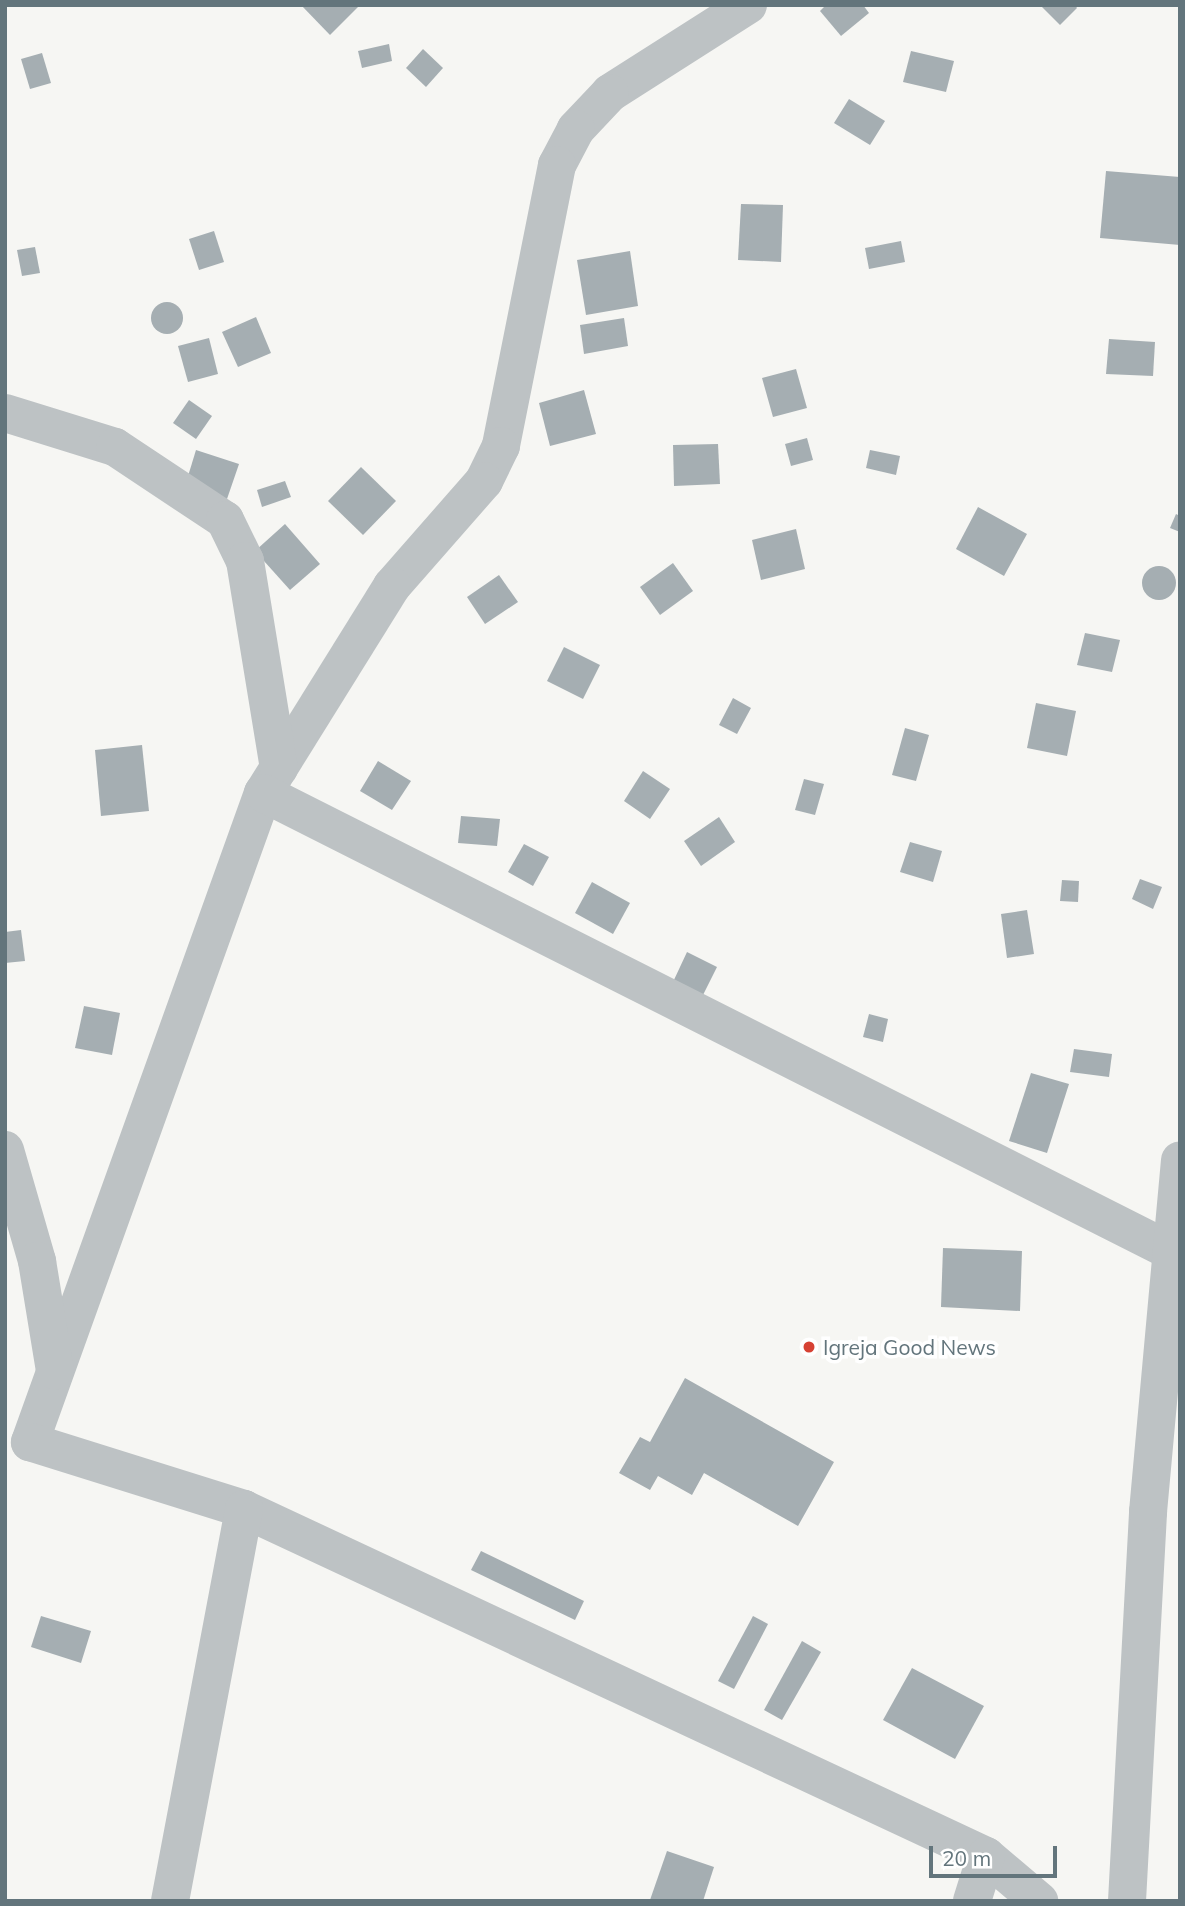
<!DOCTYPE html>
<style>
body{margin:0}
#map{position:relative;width:1185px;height:1906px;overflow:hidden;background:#f6f6f3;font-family:Mulish,sans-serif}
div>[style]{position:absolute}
.building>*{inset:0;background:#a5aeb2}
.round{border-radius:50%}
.minor>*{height:38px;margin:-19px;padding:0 19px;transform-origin:19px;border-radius:19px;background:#bdc2c4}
.dots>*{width:19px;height:19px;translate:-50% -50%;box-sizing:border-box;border:4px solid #fff;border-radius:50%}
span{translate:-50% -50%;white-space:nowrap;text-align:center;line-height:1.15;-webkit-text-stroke:7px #fff;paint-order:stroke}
.poi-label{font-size:21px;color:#63757c}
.left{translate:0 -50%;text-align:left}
.frame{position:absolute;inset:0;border:7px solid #63757c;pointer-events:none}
.scale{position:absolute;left:929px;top:1846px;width:128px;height:32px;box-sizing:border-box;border:4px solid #63757c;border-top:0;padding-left:9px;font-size:21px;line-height:24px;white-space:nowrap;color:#63757c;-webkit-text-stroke:5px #fff;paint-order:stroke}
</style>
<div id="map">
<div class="building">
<div style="clip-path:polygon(301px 5px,360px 5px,330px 35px)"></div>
<div style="clip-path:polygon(826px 5px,863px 5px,869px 13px,841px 36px,820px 11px)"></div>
<div style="clip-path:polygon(1040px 5px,1075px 5px,1077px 8px,1060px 25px)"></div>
<div style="clip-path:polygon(389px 44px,392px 61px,362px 68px,358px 51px)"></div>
<div style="clip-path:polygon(423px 49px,443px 68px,426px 87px,406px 68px)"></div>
<div style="clip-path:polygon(911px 51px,954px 61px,946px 92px,903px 82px)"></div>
<div style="clip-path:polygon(42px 53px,51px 83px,30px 89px,21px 59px)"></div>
<div style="clip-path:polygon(849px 99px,885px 121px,870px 145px,834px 123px)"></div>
<div style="clip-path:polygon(1106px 171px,1180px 177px,1180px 245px,1100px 238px)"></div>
<div style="clip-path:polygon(741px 204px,783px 205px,781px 262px,738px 260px)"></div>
<div style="clip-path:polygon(214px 231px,224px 262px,199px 270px,189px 239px)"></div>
<div style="clip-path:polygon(901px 241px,905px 262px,869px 269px,865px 248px)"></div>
<div style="clip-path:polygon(35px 247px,40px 273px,22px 276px,17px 250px)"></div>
<div style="clip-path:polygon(630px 251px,638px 306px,586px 315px,577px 260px)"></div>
<div class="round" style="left:151px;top:302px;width:32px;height:32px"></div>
<div style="clip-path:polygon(256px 317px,271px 353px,238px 367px,222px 332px)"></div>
<div style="clip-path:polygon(624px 318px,628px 346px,584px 354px,580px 325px)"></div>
<div style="clip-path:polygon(209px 338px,218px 374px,188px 382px,178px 346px)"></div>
<div style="clip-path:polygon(1109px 339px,1155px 342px,1153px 376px,1106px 374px)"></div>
<div style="clip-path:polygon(796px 369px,807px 408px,773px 417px,762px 378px)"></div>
<div style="clip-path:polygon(584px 390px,596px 434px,550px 446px,539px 403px)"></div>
<div style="clip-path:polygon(189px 400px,212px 416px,196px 439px,173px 423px)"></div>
<div style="clip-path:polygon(807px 438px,813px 460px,791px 466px,785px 444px)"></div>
<div style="clip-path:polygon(718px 444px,720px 484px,674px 486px,673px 445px)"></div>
<div style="clip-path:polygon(196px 450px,239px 464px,227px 499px,185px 486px)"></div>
<div style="clip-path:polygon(870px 450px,900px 456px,896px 475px,866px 468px)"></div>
<div style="clip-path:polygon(361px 467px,396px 501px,363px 535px,328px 501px)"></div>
<div style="clip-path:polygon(285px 481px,291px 497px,262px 507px,257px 490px)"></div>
<div style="clip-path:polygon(978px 507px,1027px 534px,1004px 576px,956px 549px)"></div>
<div style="clip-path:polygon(1176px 514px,1180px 516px,1180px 532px,1170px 528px)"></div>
<div style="clip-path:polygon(285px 524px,320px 564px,290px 590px,255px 551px)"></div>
<div style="clip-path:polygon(796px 529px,805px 569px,761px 580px,752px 540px)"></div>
<div style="clip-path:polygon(673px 563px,693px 591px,660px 615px,640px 587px)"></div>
<div class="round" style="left:1142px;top:566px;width:34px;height:34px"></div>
<div style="clip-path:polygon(499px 575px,518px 602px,485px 624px,467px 597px)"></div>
<div style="clip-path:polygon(1085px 633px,1120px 640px,1112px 672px,1077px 665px)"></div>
<div style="clip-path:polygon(564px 647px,600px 665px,583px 699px,547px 681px)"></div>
<div style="clip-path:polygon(733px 698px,751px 708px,737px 734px,719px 725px)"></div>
<div style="clip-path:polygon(1036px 703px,1076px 711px,1067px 756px,1027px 748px)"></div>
<div style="clip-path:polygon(905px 728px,929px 735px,916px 781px,892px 775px)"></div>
<div style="clip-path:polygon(142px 745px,149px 811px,101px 816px,95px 750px)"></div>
<div style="clip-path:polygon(378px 761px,411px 781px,392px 810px,360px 791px)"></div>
<div style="clip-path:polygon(643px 771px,670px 789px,650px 819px,624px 801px)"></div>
<div style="clip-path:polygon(804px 779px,824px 784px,815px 815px,795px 810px)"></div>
<div style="clip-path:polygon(461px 816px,500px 819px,497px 846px,458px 843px)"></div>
<div style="clip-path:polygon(719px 817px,735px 842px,701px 866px,684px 841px)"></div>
<div style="clip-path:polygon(910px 842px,942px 851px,933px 882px,900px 872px)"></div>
<div style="clip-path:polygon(524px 844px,549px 857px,533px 886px,508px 872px)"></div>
<div style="clip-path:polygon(1140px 879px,1162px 887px,1153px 909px,1132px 899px)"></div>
<div style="clip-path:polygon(1062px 880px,1079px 881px,1078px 902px,1060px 901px)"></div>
<div style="clip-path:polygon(592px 882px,630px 903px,613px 934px,575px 913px)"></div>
<div style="clip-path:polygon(1027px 910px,1034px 954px,1007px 958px,1001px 914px)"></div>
<div style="clip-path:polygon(21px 930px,25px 961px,5px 963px,5px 932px)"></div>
<div style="clip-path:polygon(687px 952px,717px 967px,702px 997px,673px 982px)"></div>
<div style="clip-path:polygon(84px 1006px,120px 1013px,112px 1055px,75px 1048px)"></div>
<div style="clip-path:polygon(869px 1014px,888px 1019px,883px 1042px,863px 1037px)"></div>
<div style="clip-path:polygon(1074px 1049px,1112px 1054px,1109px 1077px,1070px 1072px)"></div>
<div style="clip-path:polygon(1031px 1073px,1069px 1084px,1047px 1153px,1009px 1141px)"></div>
<div style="clip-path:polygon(943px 1248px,1022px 1251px,1020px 1311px,941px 1307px)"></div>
<div style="clip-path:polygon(685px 1378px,834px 1462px,798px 1526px,704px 1473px,692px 1495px,658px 1476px,650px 1490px,619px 1473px,640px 1437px,650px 1442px)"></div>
<div style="clip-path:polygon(481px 1551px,584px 1601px,575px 1620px,471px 1570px)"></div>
<div style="clip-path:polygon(41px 1616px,91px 1631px,81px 1663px,31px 1647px)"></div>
<div style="clip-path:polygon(753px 1616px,768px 1624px,734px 1689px,718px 1681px)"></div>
<div style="clip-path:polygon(802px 1641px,821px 1652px,782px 1720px,764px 1710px)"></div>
<div style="clip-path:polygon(912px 1668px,984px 1706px,955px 1759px,883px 1720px)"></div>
<div style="clip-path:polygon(667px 1851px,714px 1867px,703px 1901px,650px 1900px)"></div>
</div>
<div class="minor">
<div style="left:748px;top:5px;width:164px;rotate:147.5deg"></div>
<div style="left:610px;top:93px;width:50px;rotate:133.4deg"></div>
<div style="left:576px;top:129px;width:41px;rotate:117.8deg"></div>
<div style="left:557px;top:165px;width:287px;rotate:101.3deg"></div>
<div style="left:501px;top:446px;width:39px;rotate:116deg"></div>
<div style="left:484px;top:481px;width:140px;rotate:131.2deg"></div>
<div style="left:392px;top:586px;width:244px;rotate:121.9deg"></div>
<div style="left:263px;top:793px;width:690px;rotate:109.75deg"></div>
<div style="left:30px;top:1442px;width:224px;rotate:17.4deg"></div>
<div style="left:244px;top:1509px;width:819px;rotate:25.06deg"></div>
<div style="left:986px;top:1856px;width:70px;rotate:40.3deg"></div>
<div style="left:5px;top:413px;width:115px;rotate:17.2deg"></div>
<div style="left:115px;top:447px;width:132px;rotate:33.6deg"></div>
<div style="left:225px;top:520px;width:46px;rotate:64deg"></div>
<div style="left:245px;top:561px;width:210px;rotate:80.7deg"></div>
<div style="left:263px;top:793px;width:1015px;rotate:26.77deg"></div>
<div style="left:5px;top:1150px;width:116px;rotate:73.9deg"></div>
<div style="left:37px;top:1261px;width:111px;rotate:80.7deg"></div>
<div style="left:170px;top:1901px;width:399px;rotate:-79.3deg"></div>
<div style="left:972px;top:1901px;width:47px;rotate:-72.7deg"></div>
<div style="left:1127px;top:1901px;width:390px;rotate:-86.9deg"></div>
<div style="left:1148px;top:1512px;width:353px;rotate:-84.8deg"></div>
</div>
<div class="dots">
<div style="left:809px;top:1347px;background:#d64133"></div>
</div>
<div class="poi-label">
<span class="left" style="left:823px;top:1347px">Igreja Good News</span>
</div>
<div class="frame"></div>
<div class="scale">20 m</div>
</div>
